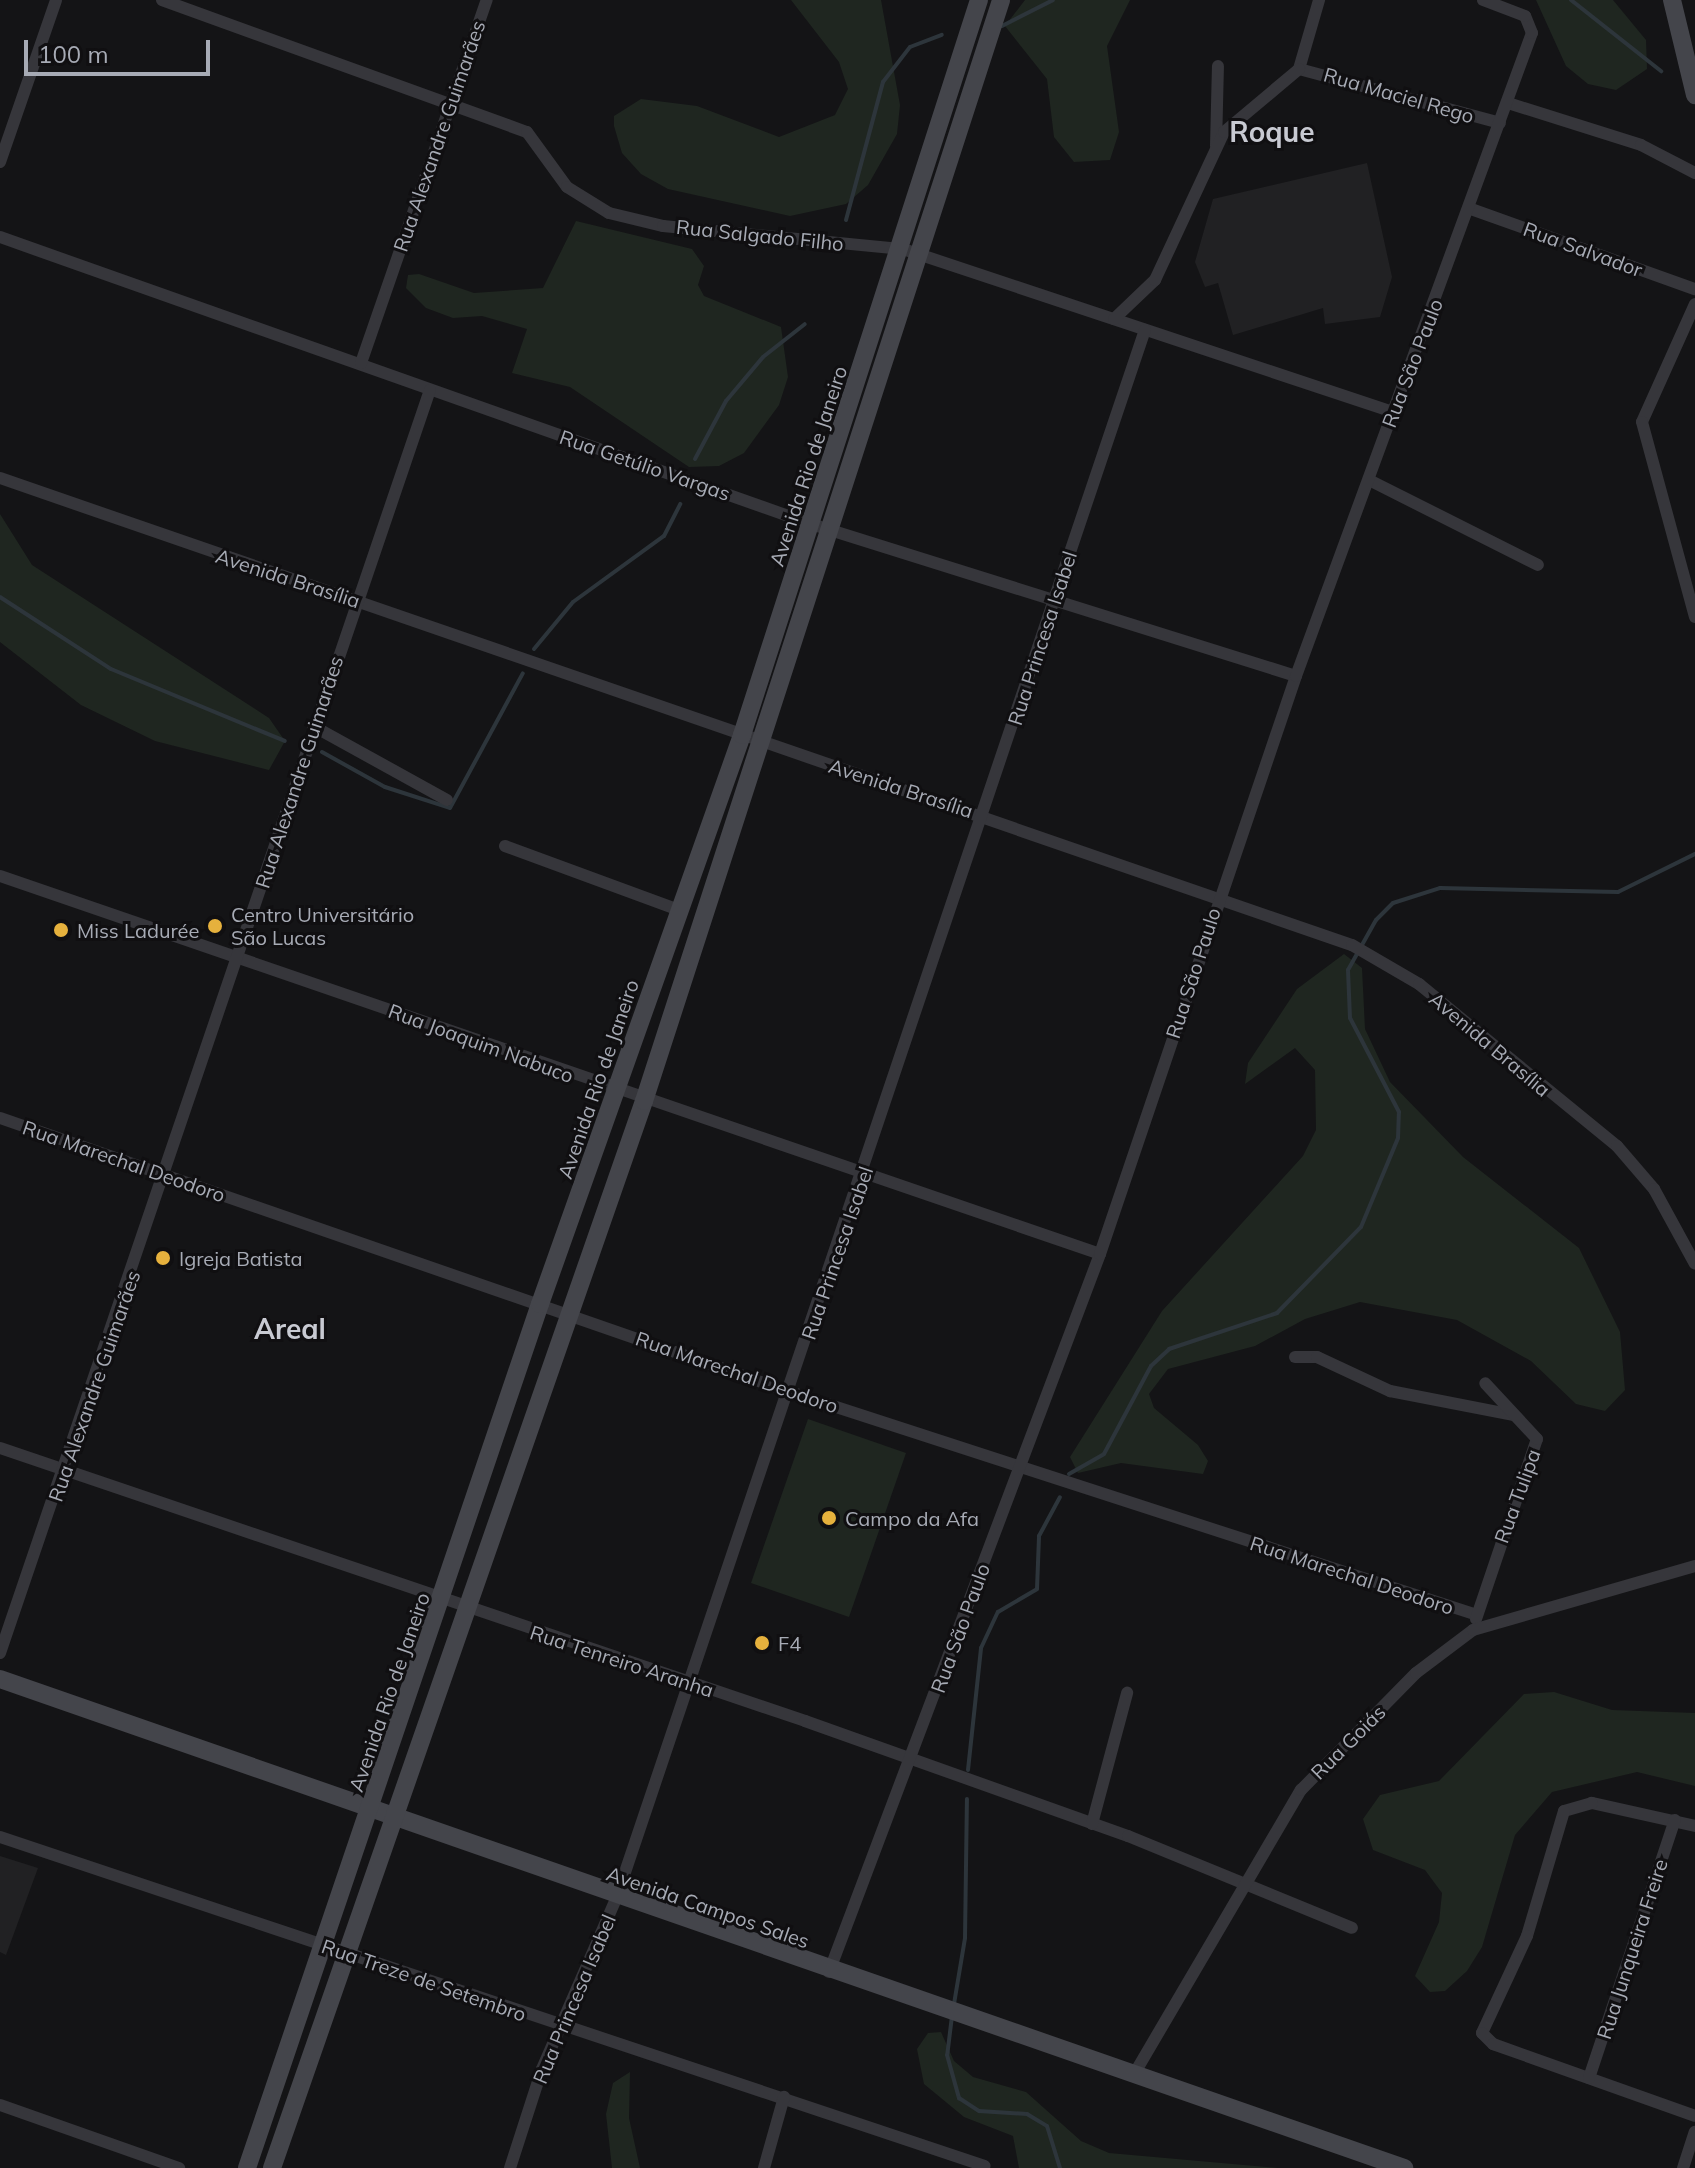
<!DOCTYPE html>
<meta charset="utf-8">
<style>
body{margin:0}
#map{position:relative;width:1695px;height:2168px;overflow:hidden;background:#141416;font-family:Mulish,sans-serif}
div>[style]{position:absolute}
.built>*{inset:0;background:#212123}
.green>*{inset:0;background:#1f2620}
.stream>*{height:4px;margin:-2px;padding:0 2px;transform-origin:2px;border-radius:2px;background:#2d353b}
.street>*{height:12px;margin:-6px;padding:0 6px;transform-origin:6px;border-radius:6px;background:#36363b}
.secondary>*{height:18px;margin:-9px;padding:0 9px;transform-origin:9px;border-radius:9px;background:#44454b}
.dots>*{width:22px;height:22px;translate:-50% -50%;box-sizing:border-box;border:4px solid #100f11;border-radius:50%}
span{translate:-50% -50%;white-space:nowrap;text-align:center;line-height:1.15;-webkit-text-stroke:6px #100f11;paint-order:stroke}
.street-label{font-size:20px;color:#a7abb5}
.poi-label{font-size:20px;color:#a7abb5}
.left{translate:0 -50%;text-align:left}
.district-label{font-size:28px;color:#c8cad2;font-weight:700}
.scale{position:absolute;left:24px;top:40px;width:186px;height:36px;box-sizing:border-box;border:4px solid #a7abb5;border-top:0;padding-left:10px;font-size:24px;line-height:28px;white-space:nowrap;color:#a7abb5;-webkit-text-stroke:6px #100f11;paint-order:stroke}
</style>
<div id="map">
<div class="built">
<div style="clip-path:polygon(1367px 163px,1392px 277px,1380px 317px,1325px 324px,1323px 308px,1233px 335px,1218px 283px,1205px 287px,1195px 262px,1213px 199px)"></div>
<div style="clip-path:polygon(0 1856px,38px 1868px,6px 1955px,0 1952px)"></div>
</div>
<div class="green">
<div style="clip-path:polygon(791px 0,881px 0,900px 105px,897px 134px,868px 185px,846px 204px,790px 216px,668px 189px,641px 174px,622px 153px,614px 126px,614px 116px,641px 99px,697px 106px,779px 137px,835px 115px,848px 89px,839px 62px)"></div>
<div style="clip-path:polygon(1025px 0,1130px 0,1107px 46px,1119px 132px,1110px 160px,1074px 162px,1054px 137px,1047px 79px,1005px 26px)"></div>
<div style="clip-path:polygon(1536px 0,1613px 0,1646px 40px,1647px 69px,1616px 90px,1588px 84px,1566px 66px)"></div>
<div style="clip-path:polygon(576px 221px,692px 249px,704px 266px,698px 285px,704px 296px,781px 327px,788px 377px,779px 405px,744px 453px,719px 466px,689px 467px,570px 387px,512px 373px,527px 329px,482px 316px,453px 318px,426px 308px,406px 288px,408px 275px,419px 274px,474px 293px,543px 288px)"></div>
<div style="clip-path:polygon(0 514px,32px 565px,269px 718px,285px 741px,269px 770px,155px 741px,81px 705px,0 642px)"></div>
<div style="clip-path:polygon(1344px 954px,1362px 968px,1365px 1029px,1390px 1082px,1463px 1157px,1579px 1248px,1620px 1332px,1625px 1390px,1605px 1411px,1576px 1404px,1531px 1361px,1457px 1320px,1360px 1302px,1305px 1319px,1255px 1346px,1168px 1369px,1149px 1394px,1154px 1408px,1198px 1445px,1208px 1461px,1203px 1474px,1121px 1463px,1078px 1473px,1070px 1457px,1162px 1311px,1303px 1156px,1316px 1130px,1315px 1070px,1295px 1048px,1245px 1084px,1248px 1063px,1297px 989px)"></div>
<div style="clip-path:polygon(808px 1419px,906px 1453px,849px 1617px,751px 1583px)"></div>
<div style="clip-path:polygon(1554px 1692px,1612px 1710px,1695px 1713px,1695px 1786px,1637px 1772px,1552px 1792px,1515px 1835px,1482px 1947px,1467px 1971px,1445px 1991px,1430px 1992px,1415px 1976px,1439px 1922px,1442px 1893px,1425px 1870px,1373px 1850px,1363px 1819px,1380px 1795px,1439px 1781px,1524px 1694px)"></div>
<div style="clip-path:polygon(941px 2032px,954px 2061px,973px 2077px,1026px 2092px,1081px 2141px,1109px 2153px,1278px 2168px,1019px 2168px,1013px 2136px,964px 2117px,924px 2084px,917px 2049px,928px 2033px)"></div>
<div style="clip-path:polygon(630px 2072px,629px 2118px,640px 2168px,612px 2168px,606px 2114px,613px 2083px)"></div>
</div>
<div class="stream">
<div style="left:1571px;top:0;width:115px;rotate:38.3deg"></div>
<div style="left:1002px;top:26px;width:57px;rotate:-27deg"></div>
<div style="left:846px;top:220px;width:143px;rotate:-75deg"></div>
<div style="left:883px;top:82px;width:44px;rotate:-52.4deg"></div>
<div style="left:910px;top:47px;width:34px;rotate:-21deg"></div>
<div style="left:695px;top:459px;width:66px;rotate:-61.9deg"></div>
<div style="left:726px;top:401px;width:57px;rotate:-49.9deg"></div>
<div style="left:763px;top:357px;width:53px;rotate:-38.2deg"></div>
<div style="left:0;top:597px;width:132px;rotate:33deg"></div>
<div style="left:111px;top:669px;width:188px;rotate:22.5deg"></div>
<div style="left:534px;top:649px;width:61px;rotate:-50.3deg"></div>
<div style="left:573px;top:602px;width:112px;rotate:-36deg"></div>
<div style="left:664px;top:536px;width:36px;rotate:-63deg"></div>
<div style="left:322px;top:752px;width:72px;rotate:29.1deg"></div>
<div style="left:385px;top:787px;width:68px;rotate:17.9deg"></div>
<div style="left:450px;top:808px;width:153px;rotate:-61.6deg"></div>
<div style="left:1069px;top:1474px;width:40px;rotate:-29.7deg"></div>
<div style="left:1104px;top:1454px;width:100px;rotate:-61.9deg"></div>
<div style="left:1151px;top:1366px;width:25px;rotate:-43deg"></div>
<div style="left:1169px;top:1349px;width:114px;rotate:-18.4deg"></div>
<div style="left:1277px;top:1313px;width:120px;rotate:-45.7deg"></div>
<div style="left:1361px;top:1227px;width:96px;rotate:-67.4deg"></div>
<div style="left:1398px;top:1138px;width:26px;rotate:-88deg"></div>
<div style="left:1399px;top:1112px;width:106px;rotate:-117.5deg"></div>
<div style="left:1350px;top:1018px;width:48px;rotate:-92.4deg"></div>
<div style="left:1348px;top:970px;width:57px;rotate:-60.8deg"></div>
<div style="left:1376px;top:920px;width:24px;rotate:-45deg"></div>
<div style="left:1393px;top:903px;width:49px;rotate:-17.7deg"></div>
<div style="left:1440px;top:888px;width:178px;rotate:1.3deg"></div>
<div style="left:1618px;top:892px;width:86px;rotate:-26.3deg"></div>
<div style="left:968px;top:1770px;width:123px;rotate:-83.9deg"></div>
<div style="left:981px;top:1648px;width:40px;rotate:-65deg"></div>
<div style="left:998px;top:1612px;width:45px;rotate:-30.5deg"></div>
<div style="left:1037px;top:1589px;width:53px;rotate:-87.8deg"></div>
<div style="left:1039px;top:1536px;width:44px;rotate:-61.7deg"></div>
<div style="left:954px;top:2004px;width:67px;rotate:-80.5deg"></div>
<div style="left:965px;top:1938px;width:139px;rotate:-89.2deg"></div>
<div style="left:952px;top:2016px;width:39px;rotate:97deg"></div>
<div style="left:947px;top:2055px;width:45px;rotate:74.4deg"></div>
<div style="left:959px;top:2098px;width:24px;rotate:33deg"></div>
<div style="left:979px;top:2111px;width:48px;rotate:3.6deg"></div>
<div style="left:1027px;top:2114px;width:23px;rotate:31deg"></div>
<div style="left:1047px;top:2126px;width:44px;rotate:72.8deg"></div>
</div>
<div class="street">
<div style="left:162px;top:0;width:388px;rotate:19.9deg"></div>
<div style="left:527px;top:132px;width:68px;rotate:54deg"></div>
<div style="left:567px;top:187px;width:49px;rotate:31.8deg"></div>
<div style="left:609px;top:213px;width:56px;rotate:13.5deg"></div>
<div style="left:663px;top:226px;width:241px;rotate:5.5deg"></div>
<div style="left:903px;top:249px;width:516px;rotate:18.4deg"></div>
<div style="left:1299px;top:69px;width:208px;rotate:15deg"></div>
<div style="left:1299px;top:69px;width:72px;rotate:-73.8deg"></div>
<div style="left:1508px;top:103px;width:139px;rotate:17.5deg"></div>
<div style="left:1641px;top:145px;width:61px;rotate:27.4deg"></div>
<div style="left:1216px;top:146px;width:80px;rotate:-88.6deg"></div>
<div style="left:0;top:162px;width:171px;rotate:-70.9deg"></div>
<div style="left:1471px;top:209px;width:238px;rotate:19.7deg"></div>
<div style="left:0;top:237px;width:860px;rotate:19.49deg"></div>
<div style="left:811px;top:524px;width:508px;rotate:17.4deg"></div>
<div style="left:1695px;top:304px;width:129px;rotate:114.2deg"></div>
<div style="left:1642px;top:422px;width:202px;rotate:74.8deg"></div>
<div style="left:1114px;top:319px;width:57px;rotate:-43.6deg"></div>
<div style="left:1155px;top:280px;width:163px;rotate:-65deg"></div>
<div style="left:1224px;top:132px;width:98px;rotate:-40deg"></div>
<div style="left:361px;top:363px;width:384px;rotate:-70.9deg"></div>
<div style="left:0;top:478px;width:1430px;rotate:19.06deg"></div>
<div style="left:1352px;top:945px;width:78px;rotate:30.2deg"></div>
<div style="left:1419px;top:984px;width:256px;rotate:39.3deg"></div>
<div style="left:1617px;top:1146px;width:57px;rotate:49.3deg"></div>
<div style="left:1654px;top:1189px;width:85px;rotate:61.3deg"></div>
<div style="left:1369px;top:480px;width:189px;rotate:26.7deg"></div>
<div style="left:313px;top:726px;width:153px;rotate:28.9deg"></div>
<div style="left:505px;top:846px;width:185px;rotate:20.2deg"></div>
<div style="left:0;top:876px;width:1163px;rotate:18.96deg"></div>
<div style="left:0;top:1118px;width:836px;rotate:19.13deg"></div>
<div style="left:790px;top:1392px;width:722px;rotate:17.98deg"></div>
<div style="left:1295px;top:1357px;width:22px"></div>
<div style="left:1317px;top:1357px;width:81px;rotate:25deg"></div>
<div style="left:1390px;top:1391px;width:125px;rotate:11deg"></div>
<div style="left:0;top:1448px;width:850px;rotate:18.73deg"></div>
<div style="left:805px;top:1721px;width:343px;rotate:19.6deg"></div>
<div style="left:1128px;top:1836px;width:242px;rotate:22.3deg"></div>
<div style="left:1476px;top:1619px;width:190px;rotate:-71.3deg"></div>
<div style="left:1537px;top:1439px;width:76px;rotate:-132.9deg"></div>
<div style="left:0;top:1653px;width:1334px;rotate:-71.2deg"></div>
<div style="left:1092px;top:1824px;width:136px;rotate:-75deg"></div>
<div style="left:1695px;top:1826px;width:106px;rotate:-167.4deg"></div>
<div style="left:1592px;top:1803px;width:29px;rotate:164deg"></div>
<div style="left:1564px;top:1811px;width:130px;rotate:106.5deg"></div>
<div style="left:1527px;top:1936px;width:107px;rotate:114.9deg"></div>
<div style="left:1482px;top:2033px;width:16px;rotate:45deg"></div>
<div style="left:1493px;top:2044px;width:214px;rotate:19.6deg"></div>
<div style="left:0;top:1837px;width:1038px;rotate:18.47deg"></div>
<div style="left:829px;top:1972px;width:767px;rotate:-69.32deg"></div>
<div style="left:1100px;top:1254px;width:610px;rotate:-71.27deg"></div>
<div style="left:1296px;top:676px;width:685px;rotate:-69.85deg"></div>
<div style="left:1532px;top:33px;width:18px;rotate:-112deg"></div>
<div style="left:1525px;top:16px;width:45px;rotate:-159.1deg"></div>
<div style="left:1133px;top:2076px;width:332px;rotate:-59.6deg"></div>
<div style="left:1301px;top:1790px;width:164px;rotate:-45.5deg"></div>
<div style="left:1416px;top:1673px;width:71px;rotate:-37deg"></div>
<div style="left:1473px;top:1630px;width:231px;rotate:-16.1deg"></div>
<div style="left:1589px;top:2078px;width:272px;rotate:-71.6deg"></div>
<div style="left:0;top:2105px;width:190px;rotate:19.4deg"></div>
<div style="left:510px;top:2168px;width:104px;rotate:-72.1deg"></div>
<div style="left:542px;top:2069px;width:185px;rotate:-66.5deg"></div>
<div style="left:616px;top:1899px;width:1656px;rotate:-71.37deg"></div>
<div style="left:764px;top:2168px;width:74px;rotate:-74.3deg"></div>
<div style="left:1683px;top:2168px;width:38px;rotate:-72deg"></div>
</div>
<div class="secondary">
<div style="left:1672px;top:0;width:98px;rotate:76.4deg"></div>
<div style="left:0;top:1679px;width:1487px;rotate:19.2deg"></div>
<div style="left:247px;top:2168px;width:912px;rotate:-71.27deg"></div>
<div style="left:540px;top:1304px;width:604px;rotate:-70.45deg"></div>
<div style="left:742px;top:735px;width:772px;rotate:-72.13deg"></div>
<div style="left:272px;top:2168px;width:1130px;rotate:-70.78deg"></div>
<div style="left:644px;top:1101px;width:1157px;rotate:-72.03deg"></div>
</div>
<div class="dots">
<div style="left:215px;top:926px;background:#e6b13d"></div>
<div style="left:61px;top:930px;background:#e6b13d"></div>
<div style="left:163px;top:1258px;background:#e6b13d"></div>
<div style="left:829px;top:1518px;background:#e6b13d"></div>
<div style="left:762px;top:1643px;background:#e6b13d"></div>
</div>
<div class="street-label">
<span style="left:1399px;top:95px;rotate:16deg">Rua Maciel Rego</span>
<span style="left:439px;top:136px;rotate:-71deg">Rua Alexandre Guimarães</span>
<span style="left:760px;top:235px;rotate:6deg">Rua Salgado Filho</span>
<span style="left:1583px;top:249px;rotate:20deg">Rua Salvador</span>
<span style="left:1412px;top:363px;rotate:-69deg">Rua São Paulo</span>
<span style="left:645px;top:465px;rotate:19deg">Rua Getúlio Vargas</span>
<span style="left:808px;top:466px;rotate:-72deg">Avenida Rio de Janeiro</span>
<span style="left:288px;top:578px;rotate:18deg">Avenida Brasília</span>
<span style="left:1042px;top:638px;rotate:-72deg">Rua Princesa Isabel</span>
<span style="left:299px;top:772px;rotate:-72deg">Rua Alexandre Guimarães</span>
<span style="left:901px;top:788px;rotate:18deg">Avenida Brasília</span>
<span style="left:1193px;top:973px;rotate:-72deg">Rua São Paulo</span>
<span style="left:481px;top:1043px;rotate:20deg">Rua Joaquim Nabuco</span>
<span style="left:1490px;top:1044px;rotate:40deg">Avenida Brasília</span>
<span style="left:598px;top:1079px;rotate:-71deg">Avenida Rio de Janeiro</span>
<span style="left:124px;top:1161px;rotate:19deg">Rua Marechal Deodoro</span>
<span style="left:837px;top:1253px;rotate:-71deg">Rua Princesa Isabel</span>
<span style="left:737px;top:1372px;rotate:19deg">Rua Marechal Deodoro</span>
<span style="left:94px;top:1386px;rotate:-71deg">Rua Alexandre Guimarães</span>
<span style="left:1517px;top:1496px;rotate:-70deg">Rua Tulipa</span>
<span style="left:1352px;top:1575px;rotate:18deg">Rua Marechal Deodoro</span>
<span style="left:960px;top:1628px;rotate:-70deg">Rua São Paulo</span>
<span style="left:622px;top:1661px;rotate:18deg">Rua Tenreiro Aranha</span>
<span style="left:389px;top:1692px;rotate:-71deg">Avenida Rio de Janeiro</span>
<span style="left:1348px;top:1742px;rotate:-45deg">Rua Goiás</span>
<span style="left:708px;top:1907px;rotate:19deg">Avenida Campos Sales</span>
<span style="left:1632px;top:1949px;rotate:-72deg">Rua Junqueira Freire</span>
<span style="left:424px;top:1980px;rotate:19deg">Rua Treze de Setembro</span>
<span style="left:574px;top:1999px;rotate:-67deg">Rua Princesa Isabel</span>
</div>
<div class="poi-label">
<span class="left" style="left:231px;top:926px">Centro Universitário<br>São Lucas</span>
<span class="left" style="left:77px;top:930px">Miss Ladurée</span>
<span class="left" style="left:179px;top:1258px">Igreja Batista</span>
<span class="left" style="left:845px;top:1518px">Campo da Afa</span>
<span class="left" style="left:778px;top:1643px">F4</span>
</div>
<div class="district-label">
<span style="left:1272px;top:132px">Roque</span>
<span style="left:290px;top:1329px">Areal</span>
</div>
<div class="scale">100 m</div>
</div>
